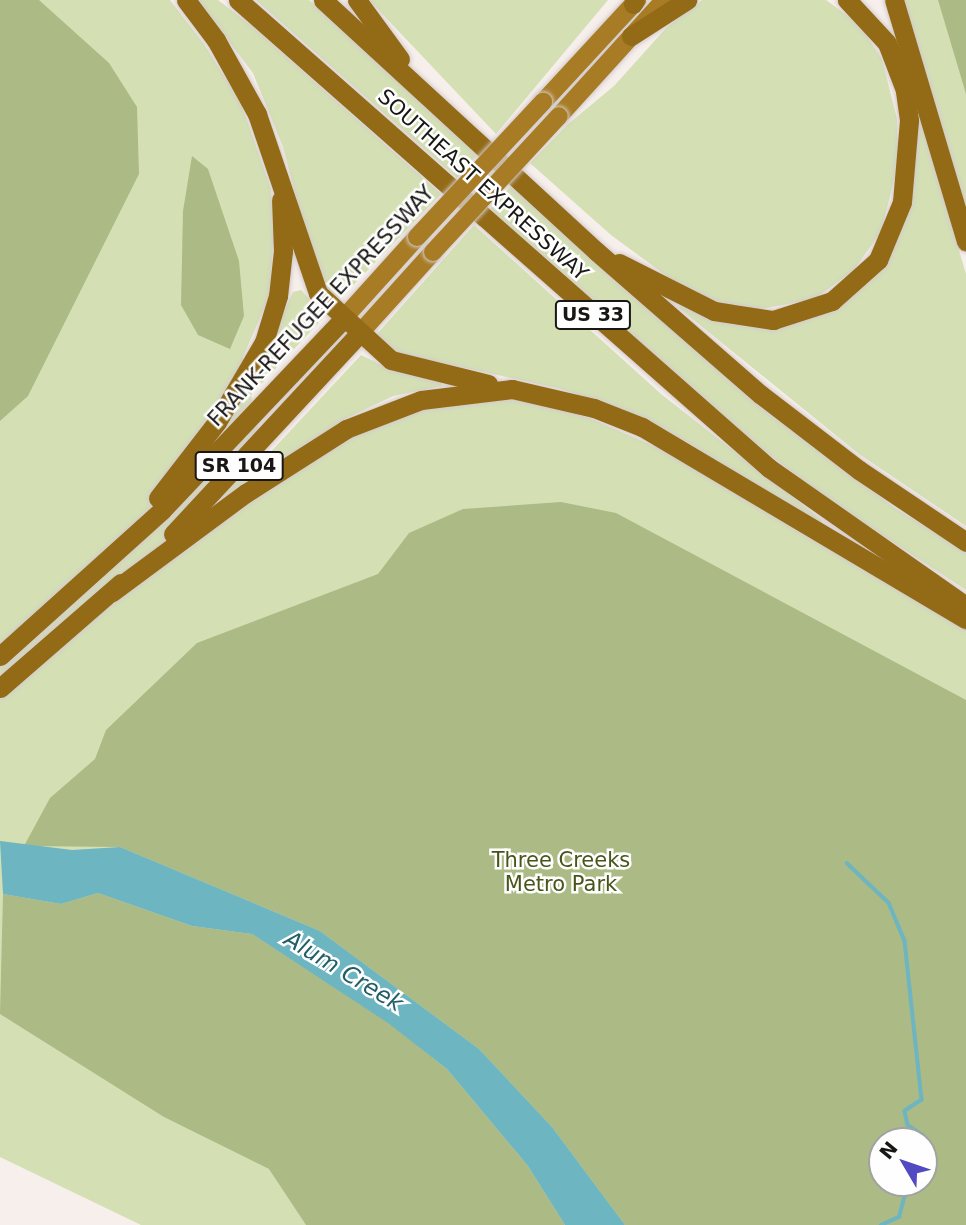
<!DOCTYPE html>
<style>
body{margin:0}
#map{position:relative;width:966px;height:1225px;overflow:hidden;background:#f7efec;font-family:"DejaVu Sans",sans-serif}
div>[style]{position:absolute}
.green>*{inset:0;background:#d4e0b4}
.forest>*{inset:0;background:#acba85}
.water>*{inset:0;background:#6db5c1}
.stream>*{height:3.5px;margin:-1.75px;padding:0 1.75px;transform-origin:1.75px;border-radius:1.75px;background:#6db5c1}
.roads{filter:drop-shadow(0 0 2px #d3ccca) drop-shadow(0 0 2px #d3ccca)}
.primary>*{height:18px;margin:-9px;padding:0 9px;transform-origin:9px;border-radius:9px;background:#a87c24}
.highway>*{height:19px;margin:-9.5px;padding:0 9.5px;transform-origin:9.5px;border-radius:9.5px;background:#936a16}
.bridges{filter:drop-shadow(0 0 2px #d3ccca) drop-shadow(0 0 2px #d3ccca)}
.primary-bridge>*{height:18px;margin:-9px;padding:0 9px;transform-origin:9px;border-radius:9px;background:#a87c24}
span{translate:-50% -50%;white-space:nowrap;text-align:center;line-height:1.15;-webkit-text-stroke:5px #fefefe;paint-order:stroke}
.shield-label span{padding:2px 5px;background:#fefefe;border:2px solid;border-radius:5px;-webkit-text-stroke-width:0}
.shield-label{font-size:19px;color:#191716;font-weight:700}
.street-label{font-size:21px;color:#191716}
.park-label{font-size:21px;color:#48551a}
.water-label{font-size:23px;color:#225e68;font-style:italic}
.north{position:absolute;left:868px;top:1127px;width:70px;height:70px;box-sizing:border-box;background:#fefefe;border:2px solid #a2a2a1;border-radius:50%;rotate:309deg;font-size:19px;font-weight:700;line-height:28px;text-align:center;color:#191716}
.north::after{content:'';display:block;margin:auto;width:24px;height:32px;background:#514ac1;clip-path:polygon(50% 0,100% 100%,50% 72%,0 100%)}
</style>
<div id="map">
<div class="green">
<div style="clip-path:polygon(evenodd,0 0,170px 0,204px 44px,241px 103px,271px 189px,274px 236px,269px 297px,243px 357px,249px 384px,293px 292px,301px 290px,325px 316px,251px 395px,265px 458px,361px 355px,394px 371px,442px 382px,442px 386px,393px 396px,345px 419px,267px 469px,306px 463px,369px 427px,415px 409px,482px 399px,527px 400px,589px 418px,675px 455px,966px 630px,966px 1225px,141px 1225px,0 1157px,0 0,882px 1141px,924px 1141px,924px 1183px,882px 1183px,882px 1141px)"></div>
<div style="clip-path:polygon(197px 0,218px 0,252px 26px,441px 194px,342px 297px,335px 299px,317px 277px,283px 147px,253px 73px)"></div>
<div style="clip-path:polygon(256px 0,309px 0,478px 154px,457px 178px)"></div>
<div style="clip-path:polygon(369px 0,608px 0,496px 134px)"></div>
<div style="clip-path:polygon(702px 0,826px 0,859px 24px,882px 59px,897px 119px,898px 164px,881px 232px,853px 271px,814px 299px,755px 310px,712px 302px,687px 291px,611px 235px,530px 163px,568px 124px,614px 86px,667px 27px)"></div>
<div style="clip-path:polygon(899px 0,966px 0,966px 213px)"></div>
<div style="clip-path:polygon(918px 112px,966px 274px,966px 526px,859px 454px,679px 308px,681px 303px,773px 326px,826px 312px,908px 205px,916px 160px,915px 114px)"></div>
<div style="clip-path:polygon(511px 186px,764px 410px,895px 508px,966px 552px,966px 590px,830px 501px,737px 430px,661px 363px,490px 209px)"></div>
<div style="clip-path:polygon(474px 225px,661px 394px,822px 520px,820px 523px,687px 442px,629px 413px,561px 389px,388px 351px,377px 334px)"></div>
</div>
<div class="forest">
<div style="clip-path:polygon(0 0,39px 0,109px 63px,137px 107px,139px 174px,28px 396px,0 421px)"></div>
<div style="clip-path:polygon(938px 0,966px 0,966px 94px)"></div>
<div style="clip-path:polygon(192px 156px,208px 169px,239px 261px,244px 316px,230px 349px,198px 335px,181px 305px,183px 211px)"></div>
<div style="clip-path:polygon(evenodd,561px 502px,616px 513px,966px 700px,966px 1225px,625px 1225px,552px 1127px,479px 1049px,320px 931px,120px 847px,24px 846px,50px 798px,95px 759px,106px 730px,197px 643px,378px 574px,409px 533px,463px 509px,561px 502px,882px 1141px,924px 1141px,924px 1183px,882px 1183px,882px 1141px)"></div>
<div style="clip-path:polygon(98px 893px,192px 926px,252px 934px,389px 1023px,447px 1069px,528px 1166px,565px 1225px,306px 1225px,269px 1169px,164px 1117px,0 1014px,3px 894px,61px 904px)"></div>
</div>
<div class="water">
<div style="clip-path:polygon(0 841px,72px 850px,120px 847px,320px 931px,479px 1049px,552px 1127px,625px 1225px,565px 1225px,528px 1166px,447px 1069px,388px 1023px,252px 934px,192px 926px,98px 893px,61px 904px,3px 894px)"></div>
</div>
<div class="stream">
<div style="left:847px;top:863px;width:58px;rotate:43.6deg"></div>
<div style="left:889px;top:903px;width:41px;rotate:67.2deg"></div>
<div style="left:905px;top:941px;width:160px;rotate:83.9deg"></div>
<div style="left:922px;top:1100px;width:20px;rotate:147deg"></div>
<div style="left:905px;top:1111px;width:14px;rotate:78deg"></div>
<div style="left:908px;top:1125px;width:18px;rotate:34deg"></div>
<div style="left:923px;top:1135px;width:6px;rotate:90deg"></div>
<div style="left:881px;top:1225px;width:20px;rotate:-24deg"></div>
<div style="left:899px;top:1217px;width:35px;rotate:-75deg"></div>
</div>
<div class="roads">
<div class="primary">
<div style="left:543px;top:102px;width:139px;rotate:-47.3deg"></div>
<div style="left:559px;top:116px;width:156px;rotate:-47.8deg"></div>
<div style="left:343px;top:319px;width:110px;rotate:-47.9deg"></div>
<div style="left:359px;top:334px;width:110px;rotate:-47.9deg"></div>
</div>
<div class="highway">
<div style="left:186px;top:0;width:50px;rotate:53.1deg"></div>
<div style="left:216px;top:40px;width:85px;rotate:61deg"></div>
<div style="left:257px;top:114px;width:189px;rotate:71.2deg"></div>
<div style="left:318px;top:293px;width:99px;rotate:42.5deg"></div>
<div style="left:391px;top:360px;width:100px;rotate:13.9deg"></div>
<div style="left:238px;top:0;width:708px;rotate:41.39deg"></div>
<div style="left:769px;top:468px;width:241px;rotate:35deg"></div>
<div style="left:323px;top:0;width:371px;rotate:42.6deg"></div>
<div style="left:596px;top:251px;width:218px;rotate:41.1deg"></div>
<div style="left:760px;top:394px;width:125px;rotate:37.5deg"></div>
<div style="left:859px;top:470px;width:129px;rotate:33.9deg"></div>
<div style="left:357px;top:0;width:73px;rotate:53.9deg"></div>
<div style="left:894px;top:0;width:252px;rotate:73.4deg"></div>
<div style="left:633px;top:4px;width:4px;rotate:-63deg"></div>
<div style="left:631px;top:36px;width:67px;rotate:-32.7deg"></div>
<div style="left:619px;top:263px;width:106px;rotate:26.8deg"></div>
<div style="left:714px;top:311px;width:60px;rotate:8.7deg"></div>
<div style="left:773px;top:320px;width:62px;rotate:-17.9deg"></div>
<div style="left:832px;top:301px;width:62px;rotate:-41.7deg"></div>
<div style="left:878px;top:260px;width:63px;rotate:-67.5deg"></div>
<div style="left:902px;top:202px;width:82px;rotate:-85.1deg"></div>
<div style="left:909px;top:120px;width:30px;rotate:-98deg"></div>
<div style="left:905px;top:90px;width:50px;rotate:-111deg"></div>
<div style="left:887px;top:43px;width:59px;rotate:-132.9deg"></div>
<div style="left:158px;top:498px;width:96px;rotate:-52.2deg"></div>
<div style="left:217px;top:422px;width:93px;rotate:-59.6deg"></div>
<div style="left:264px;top:342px;width:48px;rotate:-73.1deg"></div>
<div style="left:278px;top:296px;width:45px;rotate:-83.7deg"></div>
<div style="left:283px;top:251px;width:51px;rotate:-92.2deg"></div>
<div style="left:173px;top:534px;width:273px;rotate:-47.1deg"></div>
<div style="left:112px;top:592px;width:167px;rotate:-36.5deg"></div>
<div style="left:246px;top:493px;width:119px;rotate:-32.6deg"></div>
<div style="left:346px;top:429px;width:80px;rotate:-21.1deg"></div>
<div style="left:421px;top:400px;width:92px;rotate:-6.9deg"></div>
<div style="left:512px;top:389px;width:84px;rotate:13deg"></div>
<div style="left:594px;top:408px;width:52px;rotate:21.6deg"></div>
<div style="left:642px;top:427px;width:377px;rotate:30.7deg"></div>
<div style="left:0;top:656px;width:218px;rotate:-42deg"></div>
<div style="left:162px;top:510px;width:263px;rotate:-46.5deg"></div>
<div style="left:0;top:688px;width:160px;rotate:-41deg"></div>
</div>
</div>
<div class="bridges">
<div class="primary-bridge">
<div style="left:417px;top:237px;width:185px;rotate:-47deg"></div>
<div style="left:433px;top:252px;width:185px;rotate:-47.2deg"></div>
</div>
</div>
<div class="shield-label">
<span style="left:593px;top:315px">US 33</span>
<span style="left:239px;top:466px">SR 104</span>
</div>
<div class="street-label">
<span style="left:483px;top:185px;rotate:42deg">SOUTHEAST EXPRESSWAY</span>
<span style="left:321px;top:306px;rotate:-47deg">FRANK-REFUGEE EXPRESSWAY</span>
</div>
<div class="park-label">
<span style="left:561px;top:872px">Three Creeks<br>Metro Park</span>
</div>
<div class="water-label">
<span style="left:344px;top:971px;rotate:31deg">Alum Creek</span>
</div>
<div class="north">N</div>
</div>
